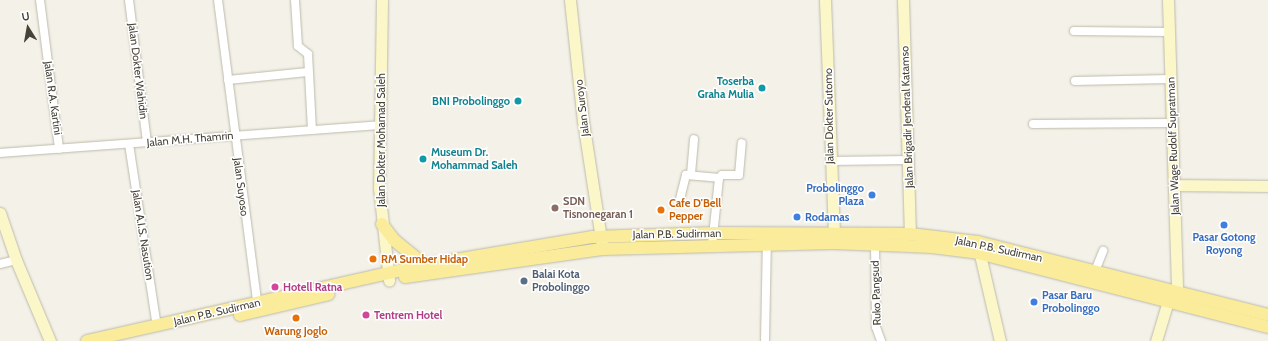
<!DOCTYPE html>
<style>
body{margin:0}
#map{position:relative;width:1268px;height:341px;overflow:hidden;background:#f3f1e8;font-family:Cabin,sans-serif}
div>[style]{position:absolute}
.roads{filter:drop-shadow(0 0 1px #bebaab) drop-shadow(0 0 1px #bebaab)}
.street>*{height:8px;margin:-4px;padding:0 4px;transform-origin:4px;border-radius:4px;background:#fff}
.secondary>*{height:11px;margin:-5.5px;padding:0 5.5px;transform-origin:5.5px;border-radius:5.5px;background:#fcf7c9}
.primary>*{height:12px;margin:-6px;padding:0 6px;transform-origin:6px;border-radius:6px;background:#faec9a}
.dots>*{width:11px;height:11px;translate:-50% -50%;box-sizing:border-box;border:2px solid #fff;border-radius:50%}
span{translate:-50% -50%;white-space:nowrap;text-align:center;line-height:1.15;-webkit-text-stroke:3px #fff;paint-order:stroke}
.street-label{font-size:11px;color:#464237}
.culture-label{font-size:11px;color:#0d838f;font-weight:700}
.right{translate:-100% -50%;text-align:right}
.left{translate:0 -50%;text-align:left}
.shop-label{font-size:11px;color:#366cbe;font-weight:700}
.education-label{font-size:11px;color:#785e54;font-weight:700}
.food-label{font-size:11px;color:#c56008;font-weight:700}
.service-label{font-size:11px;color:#4e5e75;font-weight:700}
.hotel-label{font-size:11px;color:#b23c85;font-weight:700}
.north{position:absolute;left:8px;top:8px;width:40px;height:40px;-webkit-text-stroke:3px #fff;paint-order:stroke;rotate:349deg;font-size:11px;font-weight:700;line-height:16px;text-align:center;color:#464237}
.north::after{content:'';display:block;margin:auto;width:14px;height:18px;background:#464237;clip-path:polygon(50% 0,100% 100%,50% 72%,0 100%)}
</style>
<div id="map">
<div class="roads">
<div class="street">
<div style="left:40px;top:0;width:150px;rotate:82.7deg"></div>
<div style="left:129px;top:0;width:143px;rotate:82.8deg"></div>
<div style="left:218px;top:0;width:305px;rotate:82.6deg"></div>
<div style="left:295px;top:0;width:46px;rotate:86.3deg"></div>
<div style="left:298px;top:46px;width:13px;rotate:39deg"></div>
<div style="left:308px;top:54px;width:76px;rotate:87deg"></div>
<div style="left:1074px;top:31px;width:95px;rotate:0.6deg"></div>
<div style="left:228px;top:80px;width:80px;rotate:-5.7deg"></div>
<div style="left:1075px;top:81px;width:95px;rotate:-1.2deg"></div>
<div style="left:1033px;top:124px;width:140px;rotate:-0.4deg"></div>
<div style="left:129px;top:144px;width:184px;rotate:81.3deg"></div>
<div style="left:0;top:153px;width:380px;rotate:-4.2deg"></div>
<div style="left:830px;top:161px;width:78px;rotate:-0.7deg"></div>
<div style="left:691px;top:174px;width:35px;rotate:-85deg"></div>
<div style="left:680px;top:199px;width:25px;rotate:-76deg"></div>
<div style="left:686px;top:175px;width:33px;rotate:5deg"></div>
<div style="left:875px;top:244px;width:83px;rotate:89.3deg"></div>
<div style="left:876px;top:327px;width:15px;rotate:70deg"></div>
<div style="left:712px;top:246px;width:68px;rotate:-84.1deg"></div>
<div style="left:719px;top:178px;width:4px;rotate:-45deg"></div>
<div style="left:722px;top:175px;width:17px"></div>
<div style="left:739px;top:175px;width:32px;rotate:-85deg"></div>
<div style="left:0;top:264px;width:16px;rotate:-14deg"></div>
<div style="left:1095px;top:271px;width:22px;rotate:-68deg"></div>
<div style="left:765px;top:341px;width:101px;rotate:-88.9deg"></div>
</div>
<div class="secondary">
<div style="left:382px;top:0;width:188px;rotate:90.9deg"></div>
<div style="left:379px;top:188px;width:93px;rotate:83.8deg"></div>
<div style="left:570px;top:0;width:122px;rotate:83.9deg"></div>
<div style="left:583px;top:121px;width:125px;rotate:81.3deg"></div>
<div style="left:825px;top:0;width:233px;rotate:87.8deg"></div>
<div style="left:903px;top:0;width:234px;rotate:88.3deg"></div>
<div style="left:1168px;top:0;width:292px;rotate:88.2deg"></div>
<div style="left:1175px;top:185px;width:93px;rotate:0.6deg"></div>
<div style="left:0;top:213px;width:50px;rotate:71.2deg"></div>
<div style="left:16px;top:260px;width:88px;rotate:67.2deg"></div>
<div style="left:978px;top:246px;width:98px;rotate:77deg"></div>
<div style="left:1156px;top:341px;width:42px;rotate:-73.3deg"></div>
</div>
<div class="primary">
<div style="left:382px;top:224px;width:20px;rotate:53deg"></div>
<div style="left:394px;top:240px;width:40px;rotate:39deg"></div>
<div style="left:405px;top:277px;width:199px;rotate:-8.1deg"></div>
<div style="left:602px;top:249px;width:231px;rotate:-1.5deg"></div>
<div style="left:833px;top:243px;width:99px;rotate:2.3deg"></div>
<div style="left:932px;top:247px;width:46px;rotate:7.4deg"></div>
<div style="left:978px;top:253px;width:299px;rotate:14.3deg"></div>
<div style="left:240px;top:315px;width:91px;rotate:-13.3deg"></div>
<div style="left:87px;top:341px;width:346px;rotate:-12.7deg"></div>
<div style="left:425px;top:265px;width:170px;rotate:-9.5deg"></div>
<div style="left:593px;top:237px;width:121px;rotate:-1.9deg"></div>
<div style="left:714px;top:233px;width:196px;rotate:0.3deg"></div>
<div style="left:910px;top:234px;width:68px;rotate:6.7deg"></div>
<div style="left:978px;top:242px;width:299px;rotate:14.1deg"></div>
</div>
</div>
<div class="dots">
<div style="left:762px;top:88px;background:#0f9aa8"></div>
<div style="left:518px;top:101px;background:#0f9aa8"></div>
<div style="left:423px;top:159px;background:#0f9aa8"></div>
<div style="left:872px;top:195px;background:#3f7fe0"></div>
<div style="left:555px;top:208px;background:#8d6e63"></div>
<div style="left:661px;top:210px;background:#e8710a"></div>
<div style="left:797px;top:217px;background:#3f7fe0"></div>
<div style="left:1224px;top:225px;background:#3f7fe0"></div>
<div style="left:373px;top:259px;background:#e8710a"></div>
<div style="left:524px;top:281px;background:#5c6f8a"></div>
<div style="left:275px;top:287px;background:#d1479c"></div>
<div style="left:1034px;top:302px;background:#3f7fe0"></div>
<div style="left:366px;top:315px;background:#d1479c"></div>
<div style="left:296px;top:318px;background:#e8710a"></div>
</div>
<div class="street-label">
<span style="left:138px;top:71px;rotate:83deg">Jalan Dokter Wahidin</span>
<span style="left:53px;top:98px;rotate:82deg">Jalan R.A. Kartini</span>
<span style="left:582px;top:108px;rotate:-97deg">Jalan Suroyo</span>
<span style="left:829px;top:116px;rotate:-91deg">Jalan Dokter Sutomo</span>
<span style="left:907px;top:117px;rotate:-92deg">Jalan Brigadir Jenderal Katamso</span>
<span style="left:190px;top:139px;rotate:-5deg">Jalan M.H. Thamrin</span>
<span style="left:381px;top:140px;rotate:-90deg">Jalan Dokter Mohamad Saleh</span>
<span style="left:1173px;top:146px;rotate:-92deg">Jalan Wage Rudolf Supratman</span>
<span style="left:241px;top:187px;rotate:83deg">Jalan Suyoso</span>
<span style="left:677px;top:234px;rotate:-1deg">Jalan P.B. Sudirman</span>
<span style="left:143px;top:235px;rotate:81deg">Jalan A.I.S. Nasution</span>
<span style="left:999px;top:249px;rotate:12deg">Jalan P.B. Sudirman</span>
<span style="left:876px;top:293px;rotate:-92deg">Ruko Pangsud</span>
<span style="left:217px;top:312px;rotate:-13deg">Jalan P.B. Sudirman</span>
</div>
<div class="culture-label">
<span class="right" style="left:754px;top:88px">Toserba<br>Graha Mulia</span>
<span class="right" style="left:510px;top:101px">BNI Probolinggo</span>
<span class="left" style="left:431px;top:159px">Museum Dr.<br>Mohammad Saleh</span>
</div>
<div class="shop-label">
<span class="right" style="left:864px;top:195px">Probolinggo<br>Plaza</span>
<span class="left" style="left:805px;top:217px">Rodamas</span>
<span style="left:1224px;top:244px">Pasar Gotong<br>Royong</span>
<span class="left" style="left:1042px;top:302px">Pasar Baru<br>Probolinggo</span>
</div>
<div class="education-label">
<span class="left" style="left:563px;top:208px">SDN<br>Tisnonegaran 1</span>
</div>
<div class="food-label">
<span class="left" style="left:669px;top:210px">Cafe D'Bell<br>Pepper</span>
<span class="left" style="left:381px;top:259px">RM Sumber Hidap</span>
<span style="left:296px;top:331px">Warung Joglo</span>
</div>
<div class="service-label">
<span class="left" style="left:532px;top:281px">Balai Kota<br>Probolinggo</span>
</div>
<div class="hotel-label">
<span class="left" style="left:283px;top:287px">Hotell Ratna</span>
<span class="left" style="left:374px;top:315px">Tentrem Hotel</span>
</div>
<div class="north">U</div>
</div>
